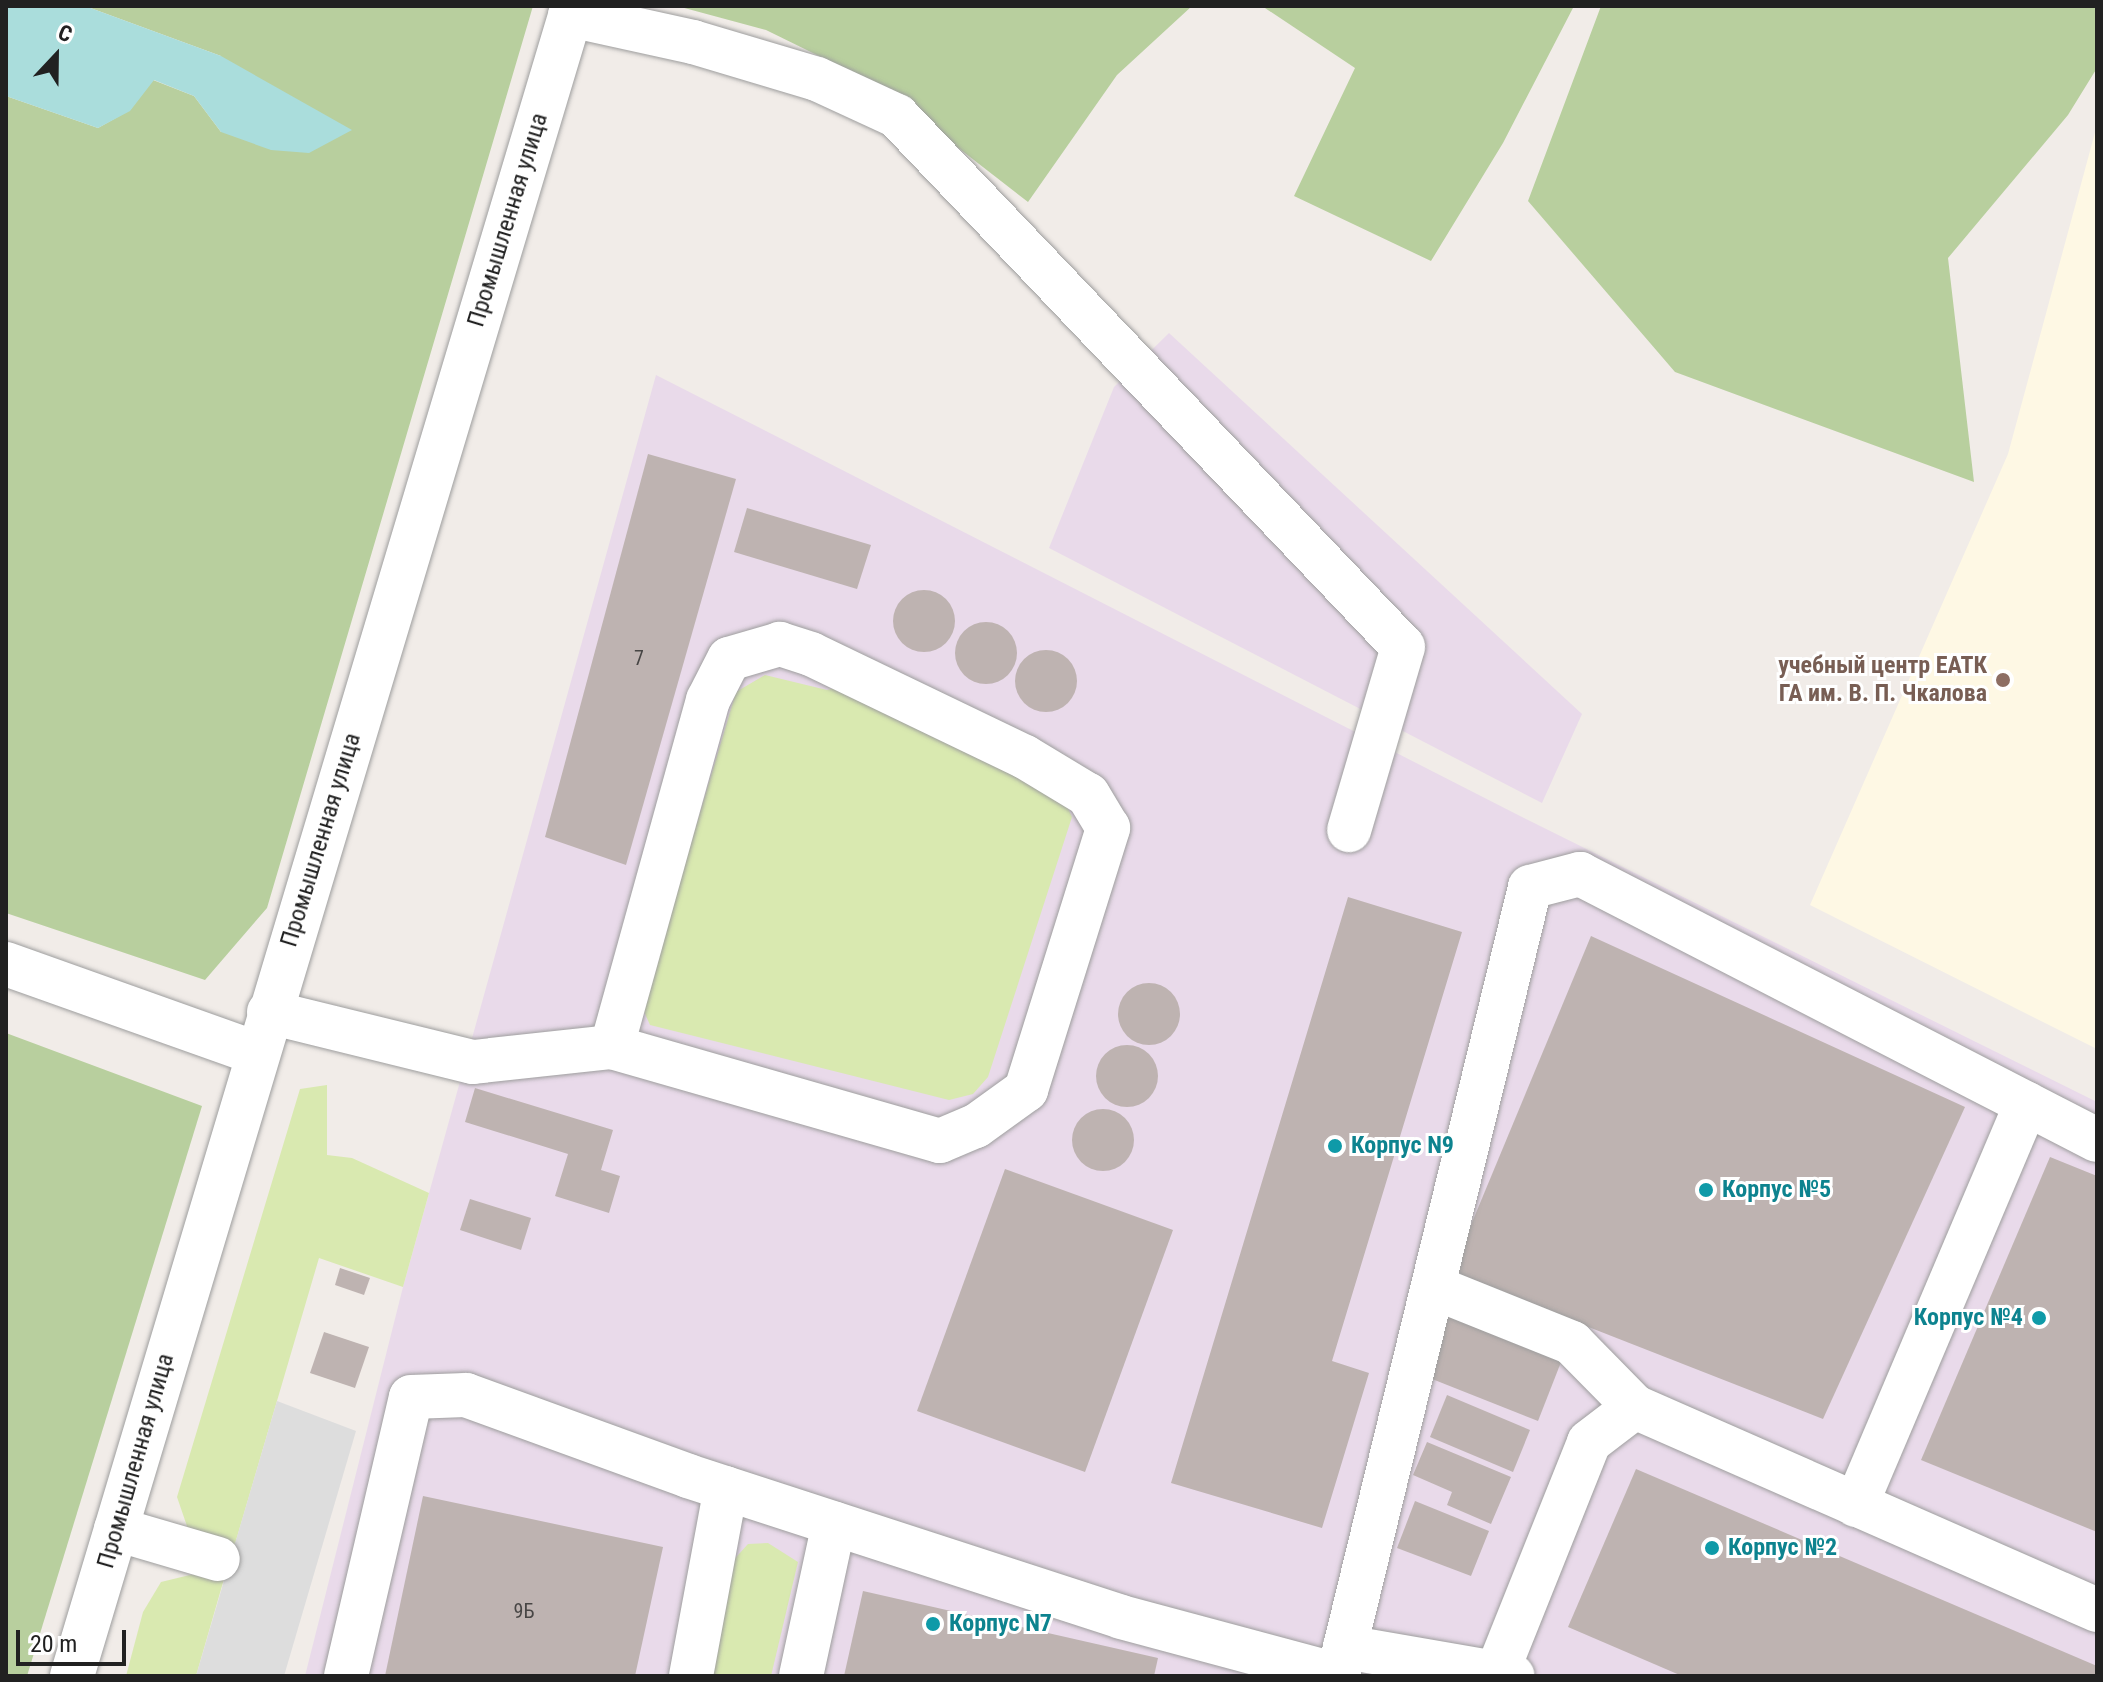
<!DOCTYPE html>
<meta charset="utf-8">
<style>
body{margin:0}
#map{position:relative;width:2103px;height:1682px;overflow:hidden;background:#f1ece8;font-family:"Roboto Condensed",sans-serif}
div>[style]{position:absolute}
.industrial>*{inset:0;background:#e9daea}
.education>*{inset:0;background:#fef8e4}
.grass>*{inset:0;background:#d9e9b0}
.forest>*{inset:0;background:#b8cf9e}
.parking>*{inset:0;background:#ddd}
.water>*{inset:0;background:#aadddc}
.building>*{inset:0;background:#beb3b1}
.round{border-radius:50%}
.roads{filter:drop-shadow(0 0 2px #9e9e9e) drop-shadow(0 0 2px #9e9e9e)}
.minor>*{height:44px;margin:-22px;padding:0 22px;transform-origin:22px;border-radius:22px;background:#fff}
.dots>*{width:22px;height:22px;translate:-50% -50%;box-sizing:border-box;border:4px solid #fff;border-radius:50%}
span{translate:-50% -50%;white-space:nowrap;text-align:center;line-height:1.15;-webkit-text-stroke:6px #fff;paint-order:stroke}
.number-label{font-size:20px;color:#484645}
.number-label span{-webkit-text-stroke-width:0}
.street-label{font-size:24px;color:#212121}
.education-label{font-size:24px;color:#785e54;font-weight:700}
.right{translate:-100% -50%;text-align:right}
.culture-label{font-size:24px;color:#0d838f;font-weight:700}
.left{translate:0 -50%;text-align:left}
.frame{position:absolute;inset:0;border:8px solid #212121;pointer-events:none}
.north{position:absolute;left:16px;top:16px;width:80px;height:80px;-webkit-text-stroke:6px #fff;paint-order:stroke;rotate:22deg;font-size:22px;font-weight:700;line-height:32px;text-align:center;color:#212121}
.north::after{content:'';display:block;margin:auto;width:28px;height:36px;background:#212121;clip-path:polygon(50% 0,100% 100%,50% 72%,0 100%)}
.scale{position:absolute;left:16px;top:1630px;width:110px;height:36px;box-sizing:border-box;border:4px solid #212121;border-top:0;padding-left:10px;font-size:24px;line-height:28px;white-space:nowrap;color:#212121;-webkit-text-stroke:6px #fff;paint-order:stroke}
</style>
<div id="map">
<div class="industrial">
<div style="clip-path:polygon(1169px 333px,1582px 714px,1542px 803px,1049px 548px,1114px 387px)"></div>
<div style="clip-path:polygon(656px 375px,1522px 817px,2097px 1102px,2097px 1676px,305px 1676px,403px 1287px)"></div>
</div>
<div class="education">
<div style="clip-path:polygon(2097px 125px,2097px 1049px,1810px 905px,2008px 454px)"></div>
</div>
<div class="grass">
<div style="clip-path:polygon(765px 675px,827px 690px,843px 686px,1062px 795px,1072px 817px,988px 1077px,973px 1094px,949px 1100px,650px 1025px,642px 1007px,736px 692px)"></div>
<div style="clip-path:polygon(327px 1085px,327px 1155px,352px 1158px,429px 1193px,403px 1287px,319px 1258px,235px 1544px,189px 1532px,177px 1497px,300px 1089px)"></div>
<div style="clip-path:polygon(768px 1543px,798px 1562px,771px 1676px,705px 1676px,729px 1565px,748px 1544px)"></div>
<div style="clip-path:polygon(194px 1574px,224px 1579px,196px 1676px,126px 1676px,143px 1612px,161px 1582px)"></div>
</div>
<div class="forest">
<div style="clip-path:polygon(85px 6px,533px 6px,267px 908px,205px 980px,6px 913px,6px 96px,98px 128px,130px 110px,153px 80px,194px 96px,221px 132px,221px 56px)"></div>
<div style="clip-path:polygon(677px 6px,1192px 6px,1117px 75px,1028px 202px,876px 84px,766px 30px)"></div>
<div style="clip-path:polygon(1262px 6px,1574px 6px,1503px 143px,1431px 261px,1294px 196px,1355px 68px)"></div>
<div style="clip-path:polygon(1601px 6px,2097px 6px,2097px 68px,2068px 115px,1948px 258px,1974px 482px,1675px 372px,1528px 201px)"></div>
<div style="clip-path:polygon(6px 1033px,202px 1106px,27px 1676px,6px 1676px)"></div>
</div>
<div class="parking">
<div style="clip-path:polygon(277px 1401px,356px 1431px,284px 1676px,196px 1676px)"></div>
</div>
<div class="water">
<div style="clip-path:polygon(6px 6px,85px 6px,221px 56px,352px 130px,309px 153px,271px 150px,221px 132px,194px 96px,154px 80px,130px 111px,98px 128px,6px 96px)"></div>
</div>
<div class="building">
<div style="clip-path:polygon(648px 454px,736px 479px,626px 865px,545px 837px)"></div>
<div style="clip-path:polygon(747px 508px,871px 545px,857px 589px,734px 552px)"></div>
<div class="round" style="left:893px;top:590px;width:62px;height:62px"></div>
<div class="round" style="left:955px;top:622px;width:62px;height:62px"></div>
<div class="round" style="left:1015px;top:650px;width:62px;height:62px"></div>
<div style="clip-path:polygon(1348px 897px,1462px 932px,1332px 1361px,1369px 1373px,1322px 1528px,1171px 1483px)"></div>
<div style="clip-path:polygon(1591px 936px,1965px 1107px,1823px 1419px,1451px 1273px)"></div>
<div class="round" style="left:1118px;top:983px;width:62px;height:62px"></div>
<div class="round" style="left:1096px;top:1045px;width:62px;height:62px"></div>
<div style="clip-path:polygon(475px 1088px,613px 1130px,601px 1170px,620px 1176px,609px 1213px,555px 1196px,568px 1154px,465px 1122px)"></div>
<div class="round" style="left:1072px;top:1109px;width:62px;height:62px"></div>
<div style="clip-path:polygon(2050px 1157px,2097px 1176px,2097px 1532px,1921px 1460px)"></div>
<div style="clip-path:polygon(1005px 1169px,1173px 1230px,1085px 1472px,917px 1411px)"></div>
<div style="clip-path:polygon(470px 1199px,531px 1218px,521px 1250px,460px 1230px)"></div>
<div style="clip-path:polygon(340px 1268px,370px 1278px,364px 1295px,335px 1285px)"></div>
<div style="clip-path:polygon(1448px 1311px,1563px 1357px,1538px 1421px,1422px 1375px)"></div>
<div style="clip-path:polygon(324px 1332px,369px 1347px,355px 1388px,310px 1373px)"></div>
<div style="clip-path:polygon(1447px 1395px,1530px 1430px,1513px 1472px,1430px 1437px)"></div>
<div style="clip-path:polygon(1427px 1442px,1511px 1477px,1491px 1524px,1447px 1505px,1452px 1492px,1413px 1475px)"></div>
<div style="clip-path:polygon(1636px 1469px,2097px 1666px,2097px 1676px,1682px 1676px,1568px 1627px)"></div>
<div style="clip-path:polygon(423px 1496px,663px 1547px,635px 1676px,385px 1676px)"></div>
<div style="clip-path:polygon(1415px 1501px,1489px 1531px,1471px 1576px,1397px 1548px)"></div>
<div style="clip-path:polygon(863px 1591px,1158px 1658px,1154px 1676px,844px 1676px)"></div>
</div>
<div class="roads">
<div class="minor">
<div style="left:570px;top:15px;width:126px;rotate:12.4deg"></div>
<div style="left:693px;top:42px;width:129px;rotate:16.6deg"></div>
<div style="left:817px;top:79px;width:88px;rotate:24.8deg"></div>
<div style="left:897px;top:116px;width:733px;rotate:46.38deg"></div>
<div style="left:1403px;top:647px;width:191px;rotate:106.4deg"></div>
<div style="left:6px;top:964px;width:265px;rotate:19.6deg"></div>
<div style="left:269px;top:1012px;width:210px;rotate:13.8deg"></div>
<div style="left:473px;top:1062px;width:140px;rotate:-6.2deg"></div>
<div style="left:612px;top:1047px;width:341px;rotate:16deg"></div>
<div style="left:940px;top:1141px;width:39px;rotate:-23deg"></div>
<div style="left:976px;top:1126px;width:62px;rotate:-35.8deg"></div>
<div style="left:1026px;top:1090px;width:275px;rotate:-72.6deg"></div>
<div style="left:1108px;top:828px;width:39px;rotate:-121deg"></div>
<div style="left:1088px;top:795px;width:74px;rotate:-148.9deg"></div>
<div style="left:1025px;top:757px;width:237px;rotate:-154.3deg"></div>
<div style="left:811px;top:654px;width:33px;rotate:-162deg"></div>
<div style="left:780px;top:644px;width:53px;rotate:163.6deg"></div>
<div style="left:729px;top:659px;width:46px;rotate:117.1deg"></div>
<div style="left:708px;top:700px;width:360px;rotate:105.5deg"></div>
<div style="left:1433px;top:1287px;width:150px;rotate:21.9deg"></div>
<div style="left:1572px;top:1343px;width:90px;rotate:45.5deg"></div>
<div style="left:1856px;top:1505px;width:436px;rotate:-67deg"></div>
<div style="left:116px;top:1529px;width:106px;rotate:16.4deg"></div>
<div style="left:1345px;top:1647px;width:170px;rotate:9.8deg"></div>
<div style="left:1498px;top:1670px;width:245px;rotate:-68.2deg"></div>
<div style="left:1589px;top:1442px;width:58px;rotate:-37.3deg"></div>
<div style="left:1635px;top:1407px;width:505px;rotate:23.72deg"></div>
<div style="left:72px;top:1676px;width:1744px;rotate:-73.3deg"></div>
<div style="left:346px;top:1676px;width:286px;rotate:-76.9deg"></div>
<div style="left:411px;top:1397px;width:55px;rotate:-2.1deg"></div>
<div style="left:466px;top:1395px;width:236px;rotate:20deg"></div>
<div style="left:688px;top:1476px;width:455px;rotate:18deg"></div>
<div style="left:1121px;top:1617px;width:225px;rotate:15deg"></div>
<div style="left:691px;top:1676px;width:191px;rotate:-79.5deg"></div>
<div style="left:801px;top:1676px;width:156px;rotate:-77.8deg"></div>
<div style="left:1338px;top:1676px;width:812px;rotate:-76.32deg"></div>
<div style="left:1530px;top:887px;width:52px;rotate:-14.6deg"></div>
<div style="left:1580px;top:874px;width:581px;rotate:27.23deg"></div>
</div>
</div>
<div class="dots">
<div style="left:2003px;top:680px;background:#8d6e63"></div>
<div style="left:1335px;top:1146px;background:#0f9aa8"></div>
<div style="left:1706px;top:1190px;background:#0f9aa8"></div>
<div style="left:2039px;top:1318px;background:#0f9aa8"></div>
<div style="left:1712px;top:1548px;background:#0f9aa8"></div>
<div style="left:933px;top:1624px;background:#0f9aa8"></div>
</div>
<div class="number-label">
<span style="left:639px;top:658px">7</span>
<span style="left:524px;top:1611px">9Б</span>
</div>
<div class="street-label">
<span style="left:508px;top:220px;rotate:-73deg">Промышленная улица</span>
<span style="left:321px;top:840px;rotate:-73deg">Промышленная улица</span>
<span style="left:136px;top:1461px;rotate:-74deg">Промышленная улица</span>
</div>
<div class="education-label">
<span class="right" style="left:1987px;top:680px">учебный центр ЕАТК<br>ГА им. В. П. Чкалова</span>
</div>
<div class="culture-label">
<span class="left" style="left:1351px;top:1146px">Корпус N9</span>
<span class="left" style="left:1722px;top:1190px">Корпус №5</span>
<span class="right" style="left:2023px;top:1318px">Корпус №4</span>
<span class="left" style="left:1728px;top:1548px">Корпус №2</span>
<span class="left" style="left:949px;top:1624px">Корпус N7</span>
</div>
<div class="frame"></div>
<div class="north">С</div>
<div class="scale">20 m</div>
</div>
